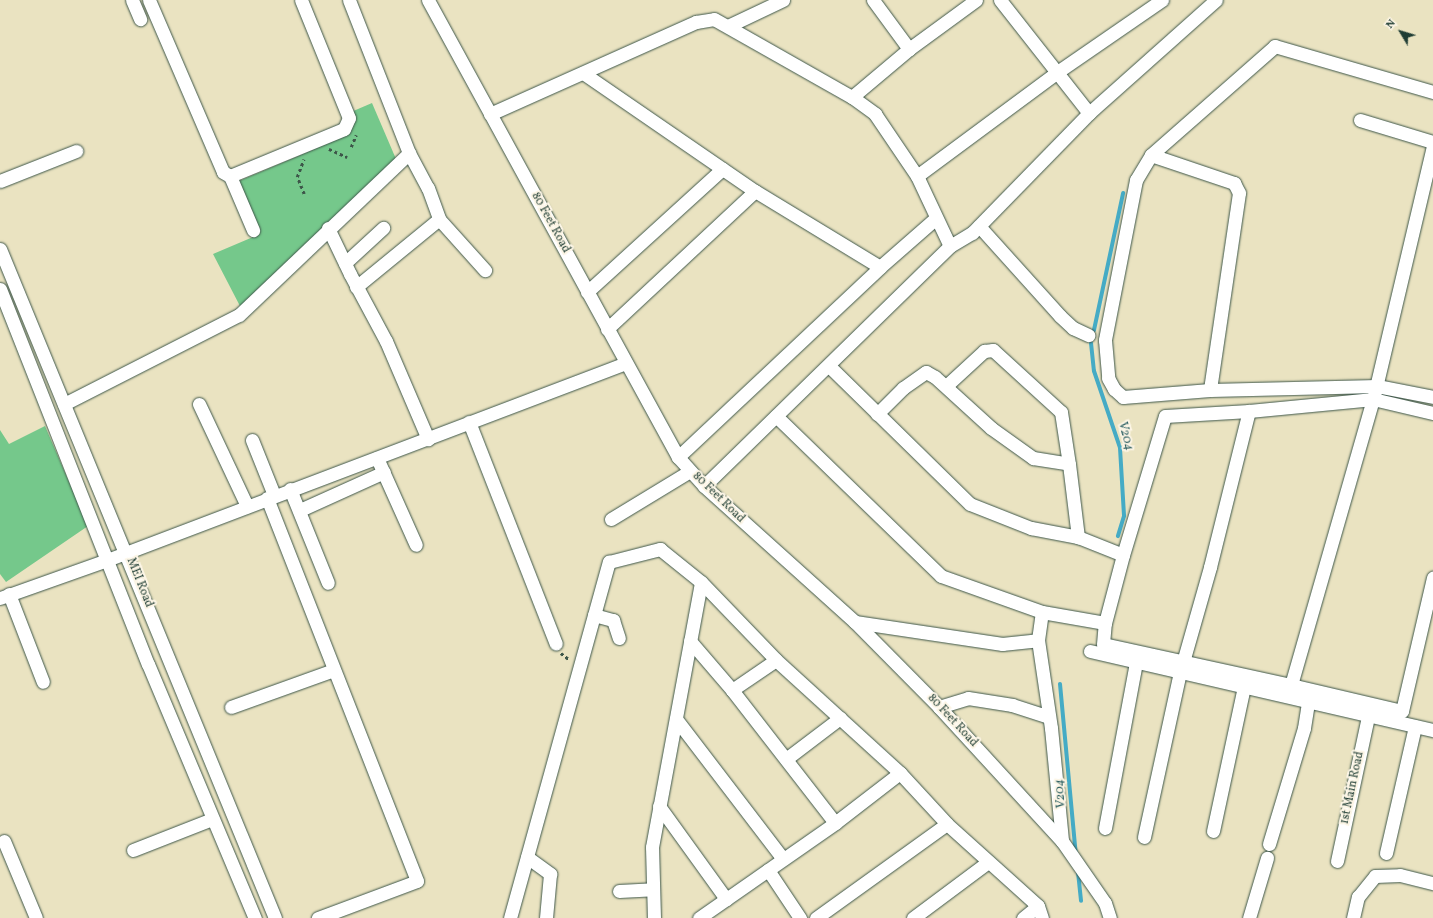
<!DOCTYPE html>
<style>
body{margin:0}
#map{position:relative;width:1433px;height:918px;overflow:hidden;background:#eae3c1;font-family:Vollkorn,serif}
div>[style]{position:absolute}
.green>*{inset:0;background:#75c88b}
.stream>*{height:4px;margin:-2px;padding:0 2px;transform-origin:2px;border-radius:2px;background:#45abc5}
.path>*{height:2.5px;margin-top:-1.25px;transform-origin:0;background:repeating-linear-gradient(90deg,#3d5649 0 3px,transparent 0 6px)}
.roads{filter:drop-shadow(0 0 1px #3d5649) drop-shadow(0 0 1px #3d5649)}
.minor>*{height:13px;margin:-6.5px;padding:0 6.5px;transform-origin:6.5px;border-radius:6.5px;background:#fff}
span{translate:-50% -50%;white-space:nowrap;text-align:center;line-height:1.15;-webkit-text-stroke:4px #fcf5e5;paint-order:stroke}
.street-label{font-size:12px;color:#1f3d34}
.water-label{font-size:13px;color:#2a5e60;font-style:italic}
.north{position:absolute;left:1381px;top:12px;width:40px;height:40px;-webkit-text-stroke:3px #fcf5e5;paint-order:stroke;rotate:308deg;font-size:11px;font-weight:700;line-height:16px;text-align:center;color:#1f3d34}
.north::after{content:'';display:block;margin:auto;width:14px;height:18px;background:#1f3d34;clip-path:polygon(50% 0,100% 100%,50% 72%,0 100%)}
</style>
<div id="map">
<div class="green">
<div style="clip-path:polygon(372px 103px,396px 159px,241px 308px,213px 254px,260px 234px,239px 181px,345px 136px,353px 119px,351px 112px)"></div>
<div style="clip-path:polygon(45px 426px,88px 526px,6px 582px,0 574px,0 430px,9px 444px)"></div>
</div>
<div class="stream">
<div style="left:1094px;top:330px;width:140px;rotate:-78deg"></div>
<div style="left:1091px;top:343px;width:28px;rotate:84deg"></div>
<div style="left:1094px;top:371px;width:81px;rotate:71.3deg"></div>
<div style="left:1120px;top:448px;width:68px;rotate:86.6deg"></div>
<div style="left:1124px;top:516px;width:21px;rotate:107deg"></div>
<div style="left:1060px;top:684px;width:172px;rotate:84.7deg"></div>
<div style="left:1078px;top:872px;width:29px;rotate:84deg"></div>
</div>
<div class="path">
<div style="left:351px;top:147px;width:13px;rotate:-67deg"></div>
<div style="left:329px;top:149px;width:20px;rotate:24deg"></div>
<div style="left:304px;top:194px;width:18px;rotate:-112deg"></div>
<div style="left:297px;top:177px;width:19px;rotate:-69deg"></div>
<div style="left:561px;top:653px;width:11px;rotate:38deg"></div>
</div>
<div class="roads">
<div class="minor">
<div style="left:132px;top:0;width:21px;rotate:67deg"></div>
<div style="left:149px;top:0;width:187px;rotate:66.7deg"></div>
<div style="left:223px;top:172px;width:8px;rotate:30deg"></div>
<div style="left:230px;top:176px;width:123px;rotate:-22.4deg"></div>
<div style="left:344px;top:129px;width:12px;rotate:-66deg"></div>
<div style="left:349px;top:118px;width:127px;rotate:-112.1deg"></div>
<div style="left:349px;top:0;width:164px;rotate:68.6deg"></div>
<div style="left:409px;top:153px;width:40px;rotate:62deg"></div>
<div style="left:428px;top:188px;width:33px;rotate:70deg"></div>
<div style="left:439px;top:219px;width:69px;rotate:48deg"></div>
<div style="left:428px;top:0;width:521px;rotate:61.32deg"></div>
<div style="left:678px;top:457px;width:39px;rotate:48deg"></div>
<div style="left:704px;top:486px;width:203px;rotate:42deg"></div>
<div style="left:855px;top:622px;width:120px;rotate:45.3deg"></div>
<div style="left:939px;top:707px;width:182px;rotate:47.5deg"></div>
<div style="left:1062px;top:841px;width:75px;rotate:55.3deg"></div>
<div style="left:1105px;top:903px;width:16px;rotate:72deg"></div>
<div style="left:873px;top:0;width:61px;rotate:53.7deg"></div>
<div style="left:1000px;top:0;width:144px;rotate:51.8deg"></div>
<div style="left:728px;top:26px;width:61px;rotate:-25.3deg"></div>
<div style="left:583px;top:73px;width:209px;rotate:34.5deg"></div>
<div style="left:755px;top:191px;width:146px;rotate:31.3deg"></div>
<div style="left:1433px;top:92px;width:165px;rotate:-163.8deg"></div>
<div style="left:1275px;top:46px;width:165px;rotate:138.7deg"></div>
<div style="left:1151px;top:155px;width:29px;rotate:121deg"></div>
<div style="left:1136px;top:180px;width:163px;rotate:101deg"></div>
<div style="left:1105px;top:340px;width:38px;rotate:85deg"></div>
<div style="left:1108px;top:378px;width:13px;rotate:61deg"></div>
<div style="left:1114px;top:389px;width:12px;rotate:42deg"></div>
<div style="left:1123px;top:397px;width:87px;rotate:-4.6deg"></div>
<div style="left:1210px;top:390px;width:167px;rotate:-1.4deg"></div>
<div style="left:1377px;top:386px;width:57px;rotate:11.1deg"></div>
<div style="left:852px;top:97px;width:75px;rotate:-40.1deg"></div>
<div style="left:909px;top:49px;width:83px;rotate:-36.2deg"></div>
<div style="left:490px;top:114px;width:226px;rotate:-24.1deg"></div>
<div style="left:696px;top:22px;width:18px;rotate:-9deg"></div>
<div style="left:714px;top:19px;width:159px;rotate:29.5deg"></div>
<div style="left:852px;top:97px;width:29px;rotate:36deg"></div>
<div style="left:875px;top:114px;width:75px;rotate:55.9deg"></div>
<div style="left:917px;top:176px;width:77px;rotate:64.8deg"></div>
<div style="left:1360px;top:120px;width:76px;rotate:16.8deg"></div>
<div style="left:1433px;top:146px;width:260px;rotate:103.3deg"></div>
<div style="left:1373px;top:399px;width:62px;rotate:13.1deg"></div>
<div style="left:1151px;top:155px;width:88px;rotate:18.6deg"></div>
<div style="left:1234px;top:183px;width:11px;rotate:63deg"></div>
<div style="left:1239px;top:193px;width:199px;rotate:98.4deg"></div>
<div style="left:230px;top:176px;width:59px;rotate:66.9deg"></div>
<div style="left:917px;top:176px;width:173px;rotate:-36.5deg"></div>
<div style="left:1056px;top:73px;width:129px;rotate:-34.6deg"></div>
<div style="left:0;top:181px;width:82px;rotate:-21.5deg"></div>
<div style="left:979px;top:226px;width:121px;rotate:48deg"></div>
<div style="left:1060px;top:316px;width:18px;rotate:43deg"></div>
<div style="left:1073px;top:328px;width:17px;rotate:25deg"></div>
<div style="left:328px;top:228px;width:51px;rotate:64.4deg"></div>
<div style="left:350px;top:274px;width:76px;rotate:61.8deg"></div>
<div style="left:386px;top:341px;width:107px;rotate:66.8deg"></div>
<div style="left:0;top:249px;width:723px;rotate:67.65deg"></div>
<div style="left:345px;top:263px;width:52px;rotate:-42.6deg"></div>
<div style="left:356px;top:287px;width:107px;rotate:-39.3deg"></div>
<div style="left:0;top:289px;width:403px;rotate:68.5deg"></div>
<div style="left:148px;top:664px;width:276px;rotate:67.2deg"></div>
<div style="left:587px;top:292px;width:183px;rotate:-42.3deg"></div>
<div style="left:607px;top:329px;width:202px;rotate:-43deg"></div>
<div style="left:829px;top:366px;width:197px;rotate:44.4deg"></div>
<div style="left:970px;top:504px;width:66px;rotate:21.5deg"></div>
<div style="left:1031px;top:528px;width:48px;rotate:10.8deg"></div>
<div style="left:1078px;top:537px;width:48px;rotate:21.8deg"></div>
<div style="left:946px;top:386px;width:52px;rotate:-42.6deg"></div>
<div style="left:984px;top:351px;width:9px;rotate:-6deg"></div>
<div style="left:993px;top:350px;width:92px;rotate:42.4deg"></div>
<div style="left:1061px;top:412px;width:53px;rotate:81.3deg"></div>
<div style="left:1373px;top:399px;width:298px;rotate:106deg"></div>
<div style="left:1291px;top:685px;width:192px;rotate:-167.7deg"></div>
<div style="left:1103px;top:644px;width:21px;rotate:-85deg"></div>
<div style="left:1105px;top:623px;width:70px;rotate:-75.2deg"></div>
<div style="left:1123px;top:555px;width:145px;rotate:-73.2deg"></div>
<div style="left:1165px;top:416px;width:84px;rotate:-3.4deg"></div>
<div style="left:1249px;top:411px;width:125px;rotate:-5.5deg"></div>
<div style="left:64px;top:404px;width:196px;rotate:-27deg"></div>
<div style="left:239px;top:315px;width:235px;rotate:-43.6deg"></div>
<div style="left:199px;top:404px;width:113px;rotate:64.8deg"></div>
<div style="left:877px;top:414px;width:37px;rotate:-45deg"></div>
<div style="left:903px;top:388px;width:28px;rotate:-35deg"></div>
<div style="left:926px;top:372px;width:10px;rotate:29deg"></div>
<div style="left:935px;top:377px;width:76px;rotate:42.3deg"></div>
<div style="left:991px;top:428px;width:52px;rotate:35.5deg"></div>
<div style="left:1033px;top:458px;width:36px;rotate:9deg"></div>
<div style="left:1069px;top:464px;width:74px;rotate:83deg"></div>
<div style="left:776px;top:416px;width:230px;rotate:44.1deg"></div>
<div style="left:941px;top:576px;width:107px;rotate:19.6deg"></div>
<div style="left:1042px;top:612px;width:64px;rotate:9.9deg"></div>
<div style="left:469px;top:422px;width:238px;rotate:68.6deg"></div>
<div style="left:252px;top:440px;width:59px;rotate:68.2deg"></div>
<div style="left:678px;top:457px;width:277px;rotate:-43.2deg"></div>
<div style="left:880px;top:267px;width:74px;rotate:-41.2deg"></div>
<div style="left:377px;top:458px;width:95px;rotate:65.9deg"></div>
<div style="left:704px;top:486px;width:344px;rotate:-44.3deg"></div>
<div style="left:950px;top:246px;width:26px;rotate:-31deg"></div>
<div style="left:972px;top:233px;width:168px;rotate:-45.7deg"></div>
<div style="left:1089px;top:113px;width:170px;rotate:-41.7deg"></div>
<div style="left:290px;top:489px;width:101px;rotate:68deg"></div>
<div style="left:267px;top:498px;width:411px;rotate:68.6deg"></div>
<div style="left:417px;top:881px;width:106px;rotate:159.5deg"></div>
<div style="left:300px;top:510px;width:92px;rotate:-24.3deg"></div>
<div style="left:611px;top:519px;width:92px;rotate:-31.3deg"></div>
<div style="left:9px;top:594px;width:94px;rotate:68.9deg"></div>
<div style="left:0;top:598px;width:114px;rotate:-19.6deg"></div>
<div style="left:107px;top:560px;width:555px;rotate:-20.79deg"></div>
<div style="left:594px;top:615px;width:20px;rotate:15deg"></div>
<div style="left:613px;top:620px;width:19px;rotate:72deg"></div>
<div style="left:855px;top:622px;width:149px;rotate:8.5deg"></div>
<div style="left:1002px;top:644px;width:36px;rotate:-6deg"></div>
<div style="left:1038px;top:640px;width:28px;rotate:-82deg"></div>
<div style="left:1038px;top:640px;width:89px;rotate:81.6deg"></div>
<div style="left:1051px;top:728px;width:114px;rotate:84.4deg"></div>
<div style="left:690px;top:641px;width:65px;rotate:49.4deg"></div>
<div style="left:732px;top:690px;width:168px;rotate:52.2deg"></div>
<div style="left:1090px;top:651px;width:352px;rotate:13deg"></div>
<div style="left:1183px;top:662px;width:99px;rotate:-74.1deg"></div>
<div style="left:1210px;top:567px;width:161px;rotate:-76deg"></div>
<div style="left:1291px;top:685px;width:114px;rotate:13.2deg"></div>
<div style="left:1402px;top:711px;width:137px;rotate:-76.9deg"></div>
<div style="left:732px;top:690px;width:53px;rotate:-34.3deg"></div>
<div style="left:231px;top:707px;width:109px;rotate:-19.8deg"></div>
<div style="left:939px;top:707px;width:30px;rotate:-17deg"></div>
<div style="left:968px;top:698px;width:45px;rotate:9deg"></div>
<div style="left:1012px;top:705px;width:39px;rotate:18deg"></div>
<div style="left:676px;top:719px;width:176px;rotate:52.6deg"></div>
<div style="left:786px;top:759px;width:68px;rotate:-37.2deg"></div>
<div style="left:659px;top:806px;width:115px;rotate:54.2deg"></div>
<div style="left:1105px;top:828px;width:169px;rotate:-79.4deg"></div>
<div style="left:1213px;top:831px;width:147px;rotate:-77.9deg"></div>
<div style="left:1144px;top:837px;width:169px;rotate:-77.7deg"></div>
<div style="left:4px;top:841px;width:83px;rotate:67.4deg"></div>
<div style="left:1269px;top:844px;width:121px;rotate:-73.2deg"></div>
<div style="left:1304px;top:728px;width:26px;rotate:-81deg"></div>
<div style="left:133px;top:850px;width:85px;rotate:-21.4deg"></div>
<div style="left:1386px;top:853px;width:130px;rotate:-77.1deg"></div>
<div style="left:527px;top:857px;width:29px;rotate:36deg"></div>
<div style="left:550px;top:874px;width:44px;rotate:95.2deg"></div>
<div style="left:1337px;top:861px;width:148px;rotate:-77.9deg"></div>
<div style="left:768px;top:870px;width:58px;rotate:56.3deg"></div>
<div style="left:619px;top:891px;width:34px;rotate:-3deg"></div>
<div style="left:510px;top:918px;width:370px;rotate:-74.5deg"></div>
<div style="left:609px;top:562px;width:53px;rotate:-14.3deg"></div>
<div style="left:660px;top:549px;width:53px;rotate:38.8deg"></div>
<div style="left:701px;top:582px;width:108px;rotate:46.1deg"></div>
<div style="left:776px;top:660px;width:168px;rotate:42.3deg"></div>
<div style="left:900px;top:773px;width:69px;rotate:47.3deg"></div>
<div style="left:947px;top:824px;width:122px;rotate:42deg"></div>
<div style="left:1038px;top:906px;width:13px;rotate:72deg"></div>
<div style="left:654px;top:918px;width:71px;rotate:-91.6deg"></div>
<div style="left:652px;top:847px;width:269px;rotate:-79.5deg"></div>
<div style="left:699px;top:918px;width:166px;rotate:-34.9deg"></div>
<div style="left:835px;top:823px;width:82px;rotate:-37.6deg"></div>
<div style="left:816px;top:918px;width:161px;rotate:-35.7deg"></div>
<div style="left:913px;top:918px;width:94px;rotate:-36.7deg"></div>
<div style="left:1023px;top:918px;width:19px;rotate:-39deg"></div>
<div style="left:1249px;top:918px;width:63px;rotate:-73.3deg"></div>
<div style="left:1353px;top:918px;width:22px;rotate:-77deg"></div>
<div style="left:1358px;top:897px;width:27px;rotate:-51deg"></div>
<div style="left:1375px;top:876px;width:25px;rotate:-2deg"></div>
<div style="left:1400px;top:875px;width:34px;rotate:14deg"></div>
</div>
</div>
<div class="street-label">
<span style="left:550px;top:223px;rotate:61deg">80 Feet Road</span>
<span style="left:718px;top:498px;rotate:44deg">80 Feet Road</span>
<span style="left:139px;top:583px;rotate:68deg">MEI Road</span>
<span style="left:952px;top:721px;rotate:47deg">80 Feet Road</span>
<span style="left:1353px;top:788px;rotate:-78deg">1st Main Road</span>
</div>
<div class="water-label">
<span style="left:1125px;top:436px;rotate:75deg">V204</span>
<span style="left:1061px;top:794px;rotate:-95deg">V204</span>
</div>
<div class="north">N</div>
</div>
